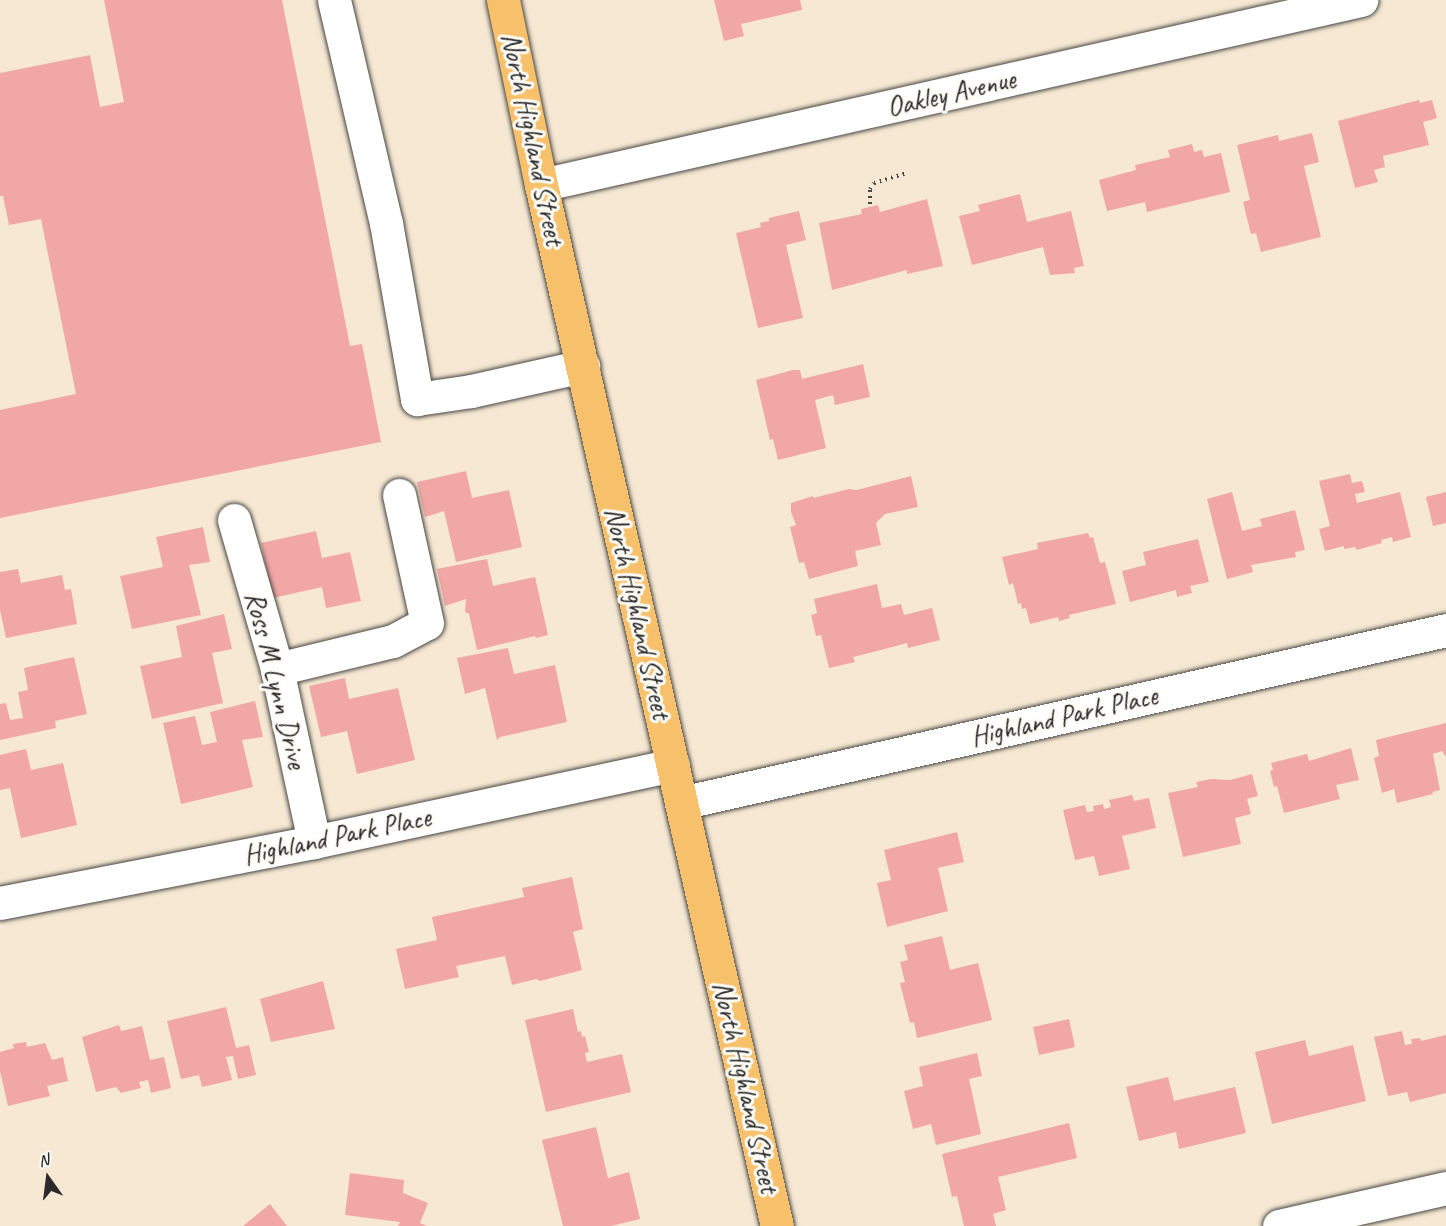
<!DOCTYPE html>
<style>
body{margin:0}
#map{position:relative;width:1446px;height:1226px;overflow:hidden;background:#f6e8d3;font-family:Caveat,sans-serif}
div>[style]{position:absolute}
.building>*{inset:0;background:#f1a7a5}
.path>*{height:4px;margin-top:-2px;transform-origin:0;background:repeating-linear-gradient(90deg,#494744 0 1.5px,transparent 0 6px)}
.roads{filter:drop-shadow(0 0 2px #494744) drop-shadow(0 0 2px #494744)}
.minor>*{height:33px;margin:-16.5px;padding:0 16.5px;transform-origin:16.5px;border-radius:16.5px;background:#fff}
.major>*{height:33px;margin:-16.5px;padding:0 16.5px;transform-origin:16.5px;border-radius:16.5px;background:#f7c06b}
span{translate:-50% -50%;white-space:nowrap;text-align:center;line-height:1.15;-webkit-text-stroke:6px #fdfcf7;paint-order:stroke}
.street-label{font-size:28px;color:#2b2b2b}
.north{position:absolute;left:18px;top:1148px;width:60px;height:60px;-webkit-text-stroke:4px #fdfcf7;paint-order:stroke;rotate:346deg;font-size:16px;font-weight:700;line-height:24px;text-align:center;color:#2b2b2b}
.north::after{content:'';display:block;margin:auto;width:21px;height:27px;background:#2b2b2b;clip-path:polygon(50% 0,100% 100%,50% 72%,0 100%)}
</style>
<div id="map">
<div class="building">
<div style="clip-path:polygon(104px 0,282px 0,350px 346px,362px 344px,381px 442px,0 518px,0 410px,76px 394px,41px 219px,9px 225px,3px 196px,0 196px,0 73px,90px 55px,100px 107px,124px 102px)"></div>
<div style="clip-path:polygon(714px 0,800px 0,802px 10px,741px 24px,744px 36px,724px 41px)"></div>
<div style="clip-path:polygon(1419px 100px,1420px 103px,1432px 100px,1437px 118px,1423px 122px,1429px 145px,1383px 156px,1385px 167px,1374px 170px,1378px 182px,1355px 188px,1338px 121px)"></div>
<div style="clip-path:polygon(1312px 133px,1319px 162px,1304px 166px,1321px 237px,1261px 252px,1256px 233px,1251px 234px,1243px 202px,1250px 200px,1237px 145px,1278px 135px,1279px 141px)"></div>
<div style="clip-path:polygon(1192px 144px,1194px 152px,1202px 150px,1204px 157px,1221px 153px,1230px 192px,1147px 212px,1145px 202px,1107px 211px,1099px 180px,1136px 170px,1135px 165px,1170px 157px,1168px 150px)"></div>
<div style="clip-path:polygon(1020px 194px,1027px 222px,1071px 211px,1084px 266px,1074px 268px,1075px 273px,1050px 275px,1043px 247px,972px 265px,959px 216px,980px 211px,978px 205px)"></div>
<div style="clip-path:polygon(927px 199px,943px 266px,907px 274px,907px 270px,832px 290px,819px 223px,862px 214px,861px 209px,878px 205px,880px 212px)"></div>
<div style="clip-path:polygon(799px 211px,806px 240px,786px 245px,803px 318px,758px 328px,736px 233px,761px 227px,760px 223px,769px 221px,769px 218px)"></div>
<div style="clip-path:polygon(863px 364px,870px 397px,835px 405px,833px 395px,815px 400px,826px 448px,778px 460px,773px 439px,770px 440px,756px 380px,793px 370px,800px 370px,802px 379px)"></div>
<div style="clip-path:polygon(466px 471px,472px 498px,509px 490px,522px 547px,456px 562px,444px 511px,425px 517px,417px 482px)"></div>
<div style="clip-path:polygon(1350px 474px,1352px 483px,1362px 481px,1365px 492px,1355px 494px,1357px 503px,1400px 492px,1411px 537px,1393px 542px,1392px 537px,1381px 540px,1382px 543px,1356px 550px,1356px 547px,1344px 549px,1344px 546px,1325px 551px,1319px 529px,1330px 526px,1319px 481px)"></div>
<div style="clip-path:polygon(911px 476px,918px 507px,885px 514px,876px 523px,881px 545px,855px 551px,858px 566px,809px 579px,804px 562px,799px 563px,790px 527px,796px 525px,791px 512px,791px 503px,813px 496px,813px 498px,849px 489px,857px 490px)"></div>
<div style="clip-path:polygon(1232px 492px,1242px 531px,1262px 526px,1260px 519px,1295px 510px,1305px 550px,1295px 552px,1296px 557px,1251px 565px,1253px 572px,1227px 579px,1207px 499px)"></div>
<div style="clip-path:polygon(1446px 492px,1446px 523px,1433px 526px,1426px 497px)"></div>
<div style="clip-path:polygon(203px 527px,210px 562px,189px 565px,201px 615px,132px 629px,120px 576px,163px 567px,156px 537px)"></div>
<div style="clip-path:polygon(316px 531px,322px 558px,350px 552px,361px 601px,326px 608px,322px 587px,273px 598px,261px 543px)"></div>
<div style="clip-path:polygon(1088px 533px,1090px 538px,1093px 537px,1100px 563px,1105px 562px,1116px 604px,1069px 615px,1070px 618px,1059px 621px,1058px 617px,1030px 624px,1026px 608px,1022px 609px,1021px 603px,1018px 604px,1013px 583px,1009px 585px,1002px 557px,1038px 549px,1037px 543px)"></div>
<div style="clip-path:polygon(1198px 539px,1209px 582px,1190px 586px,1192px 593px,1177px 597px,1176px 590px,1130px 602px,1122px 571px,1146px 565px,1143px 552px)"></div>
<div style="clip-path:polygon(487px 559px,493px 586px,535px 577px,548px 635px,536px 638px,535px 636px,477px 650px,469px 614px,465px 612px,466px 599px,445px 606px,437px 569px)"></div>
<div style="clip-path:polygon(18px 569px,21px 583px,62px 575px,65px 590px,71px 589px,77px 624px,6px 638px,0 610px,0 572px)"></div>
<div style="clip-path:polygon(877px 584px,882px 608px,901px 604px,904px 615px,932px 608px,940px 640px,908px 648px,907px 643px,877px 651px,853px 657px,855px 662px,829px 668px,821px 635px,816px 636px,811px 615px,817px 613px,814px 599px)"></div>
<div style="clip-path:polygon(224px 614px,232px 649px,212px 653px,223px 703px,152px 719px,140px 666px,182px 657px,176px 626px)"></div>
<div style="clip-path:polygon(508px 648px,514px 674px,555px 665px,567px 722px,500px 737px,497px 740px,485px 688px,465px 694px,457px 658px)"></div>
<div style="clip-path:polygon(74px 657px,87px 714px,55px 721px,56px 728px,0 740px,0 704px,6px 703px,10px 720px,23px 718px,18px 692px,28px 690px,24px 668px)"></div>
<div style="clip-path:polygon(345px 678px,349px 699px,398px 688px,415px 760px,357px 774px,347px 731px,321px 737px,309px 686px)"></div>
<div style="clip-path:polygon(255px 701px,263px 737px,242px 740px,253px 787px,181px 804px,163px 723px,195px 716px,202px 745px,217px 742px,210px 712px)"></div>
<div style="clip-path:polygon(1446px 723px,1446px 757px,1442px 751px,1433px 754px,1440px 790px,1432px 792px,1433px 794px,1397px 803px,1394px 789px,1382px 793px,1374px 758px,1379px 756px,1376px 740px)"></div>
<div style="clip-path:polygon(1351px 748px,1359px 780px,1336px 785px,1340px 799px,1284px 813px,1277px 786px,1274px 787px,1270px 771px,1273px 770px,1271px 763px,1307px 754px,1309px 761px)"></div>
<div style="clip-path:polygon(26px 749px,31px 770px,63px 763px,77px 825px,21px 838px,10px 788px,0 790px,0 755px)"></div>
<div style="clip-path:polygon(1252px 774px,1258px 796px,1247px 799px,1251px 814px,1235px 818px,1241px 844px,1183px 857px,1168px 793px,1198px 787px,1196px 782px,1211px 779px,1230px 780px)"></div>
<div style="clip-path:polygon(1132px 795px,1134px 801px,1149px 798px,1156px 828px,1122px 836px,1130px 869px,1099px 876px,1094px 856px,1075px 860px,1063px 810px,1085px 805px,1087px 812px,1094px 811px,1093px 806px,1103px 804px,1104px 809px,1111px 807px,1109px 800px)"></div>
<div style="clip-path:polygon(957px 832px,964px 862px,938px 868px,948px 911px,887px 927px,877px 883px,891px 880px,884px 850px)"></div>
<div style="clip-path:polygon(572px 877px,583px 929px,573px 932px,582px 970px,540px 981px,536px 979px,512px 985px,505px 956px,456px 966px,459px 977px,405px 989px,396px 949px,437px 940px,432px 917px,524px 897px,522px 888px)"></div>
<div style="clip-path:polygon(942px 936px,950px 970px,978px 963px,992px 1020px,917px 1038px,914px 1022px,910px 1023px,900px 983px,905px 982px,900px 962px,908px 960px,904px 945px)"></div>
<div style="clip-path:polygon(323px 981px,335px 1029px,271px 1042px,260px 999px)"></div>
<div style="clip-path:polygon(226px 1007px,236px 1048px,249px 1045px,256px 1075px,238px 1079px,233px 1056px,226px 1057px,232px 1080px,202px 1087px,199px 1075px,181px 1079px,167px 1021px)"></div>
<div style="clip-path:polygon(573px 1009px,578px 1032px,581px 1031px,582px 1037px,585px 1036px,589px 1052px,585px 1053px,587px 1062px,622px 1054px,631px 1092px,546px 1112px,525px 1020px)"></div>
<div style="clip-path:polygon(1069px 1019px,1075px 1047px,1039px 1055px,1033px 1027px)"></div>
<div style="clip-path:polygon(119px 1025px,121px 1031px,142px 1026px,150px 1060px,164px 1057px,171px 1088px,151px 1093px,148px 1080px,139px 1082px,141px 1088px,121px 1093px,116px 1087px,96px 1092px,82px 1037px)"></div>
<div style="clip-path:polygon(1402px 1031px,1405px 1045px,1412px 1044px,1411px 1039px,1420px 1038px,1421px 1041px,1446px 1035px,1446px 1093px,1410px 1102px,1407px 1092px,1388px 1096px,1374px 1037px)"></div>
<div style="clip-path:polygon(1305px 1040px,1309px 1056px,1353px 1045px,1366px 1101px,1272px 1124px,1255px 1052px)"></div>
<div style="clip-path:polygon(26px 1042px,27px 1047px,45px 1043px,52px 1060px,63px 1057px,68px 1081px,47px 1086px,50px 1096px,8px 1106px,0 1071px,0 1052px,14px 1048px,13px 1044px)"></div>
<div style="clip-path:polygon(977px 1053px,982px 1076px,969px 1079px,981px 1134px,936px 1145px,931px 1124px,913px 1129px,904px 1091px,923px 1086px,919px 1067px)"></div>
<div style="clip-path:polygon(1168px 1077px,1174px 1101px,1235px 1087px,1246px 1133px,1179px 1149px,1176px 1132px,1139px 1141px,1126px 1087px)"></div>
<div style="clip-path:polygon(1069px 1123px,1077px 1158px,998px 1177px,1006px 1210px,993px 1214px,996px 1226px,964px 1226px,957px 1196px,952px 1197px,942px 1154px)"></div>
<div style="clip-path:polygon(596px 1127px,608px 1178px,629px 1172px,640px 1219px,611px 1226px,563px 1226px,542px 1140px)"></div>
<div style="clip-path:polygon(350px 1173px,404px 1180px,403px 1193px,428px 1203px,420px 1223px,427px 1226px,398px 1226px,400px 1222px,345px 1215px)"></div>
<div style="clip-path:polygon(270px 1204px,287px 1226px,243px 1226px)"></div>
</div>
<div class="path">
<div style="left:870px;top:204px;width:15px;rotate:-90deg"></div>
<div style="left:870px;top:189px;width:7px;rotate:-56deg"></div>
<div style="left:874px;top:183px;width:34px;rotate:-17deg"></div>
</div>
<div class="roads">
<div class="minor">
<div style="left:334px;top:0;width:229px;rotate:76.9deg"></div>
<div style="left:386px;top:223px;width:179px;rotate:80deg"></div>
<div style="left:417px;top:399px;width:55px;rotate:-8.4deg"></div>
<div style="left:471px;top:391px;width:115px;rotate:-12.6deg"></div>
<div style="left:541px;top:185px;width:841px;rotate:-12.71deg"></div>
<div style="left:234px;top:520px;width:155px;rotate:73.9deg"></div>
<div style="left:277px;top:669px;width:177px;rotate:77.9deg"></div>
<div style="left:277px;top:669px;width:119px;rotate:-13.6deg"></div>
<div style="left:393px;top:641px;width:38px;rotate:-28deg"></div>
<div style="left:427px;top:623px;width:131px;rotate:-102.3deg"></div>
<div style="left:681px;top:803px;width:784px;rotate:-12.74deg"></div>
<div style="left:0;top:903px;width:320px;rotate:-11deg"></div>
<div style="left:314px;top:842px;width:367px;rotate:-12.1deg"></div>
<div style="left:1279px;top:1226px;width:171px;rotate:-12.8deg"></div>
</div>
<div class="major">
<div style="left:503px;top:0;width:189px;rotate:78.4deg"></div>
<div style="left:541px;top:185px;width:1067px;rotate:77.23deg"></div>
</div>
</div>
<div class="street-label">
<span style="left:951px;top:93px;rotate:-13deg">Oakley Avenue</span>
<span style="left:533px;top:139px;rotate:78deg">North Highland Street</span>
<span style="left:638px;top:613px;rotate:77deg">North Highland Street</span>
<span style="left:276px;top:680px;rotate:76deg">Ross M Lynn Drive</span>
<span style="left:1064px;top:716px;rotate:-13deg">Highland Park Place</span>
<span style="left:337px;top:836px;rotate:-12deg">Highland Park Place</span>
<span style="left:746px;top:1087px;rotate:77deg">North Highland Street</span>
</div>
<div class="north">N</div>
</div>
